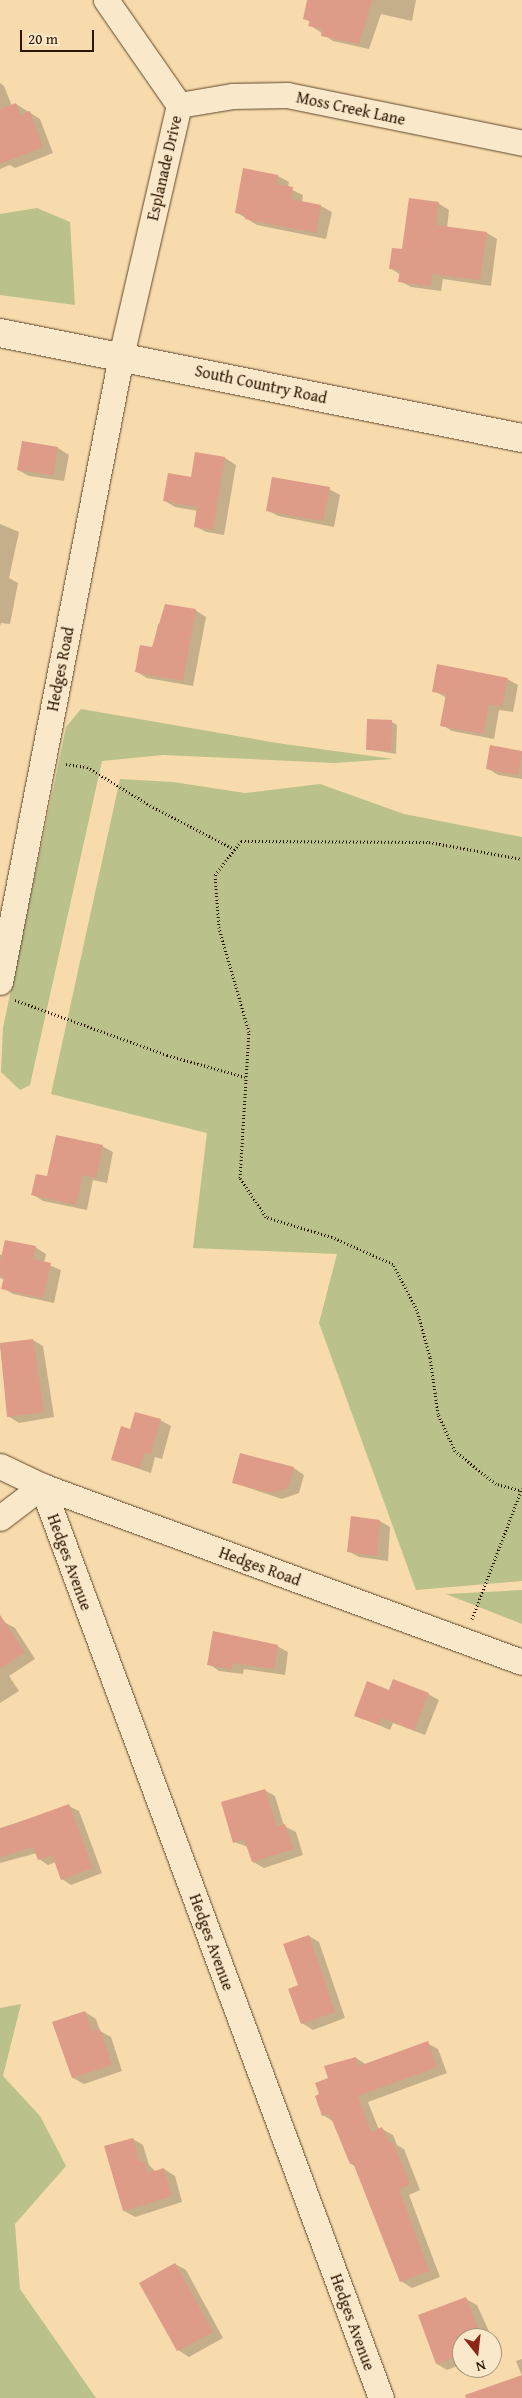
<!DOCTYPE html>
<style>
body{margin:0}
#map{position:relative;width:522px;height:2398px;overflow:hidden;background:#f7dbad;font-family:"Gentium Book Plus",serif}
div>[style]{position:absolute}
.green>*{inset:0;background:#bac18b}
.shadow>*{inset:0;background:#0003}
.building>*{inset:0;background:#dd9b88}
.path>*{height:3px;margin-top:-1.5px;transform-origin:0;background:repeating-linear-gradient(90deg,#2c1500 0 1px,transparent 0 3.5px)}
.roads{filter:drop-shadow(0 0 1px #5f462b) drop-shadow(0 0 1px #5f462b)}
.minor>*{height:25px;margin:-12.5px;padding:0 12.5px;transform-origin:12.5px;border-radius:12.5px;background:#fae8ca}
.secondary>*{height:28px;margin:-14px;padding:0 14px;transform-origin:14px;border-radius:14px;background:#fae8ca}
span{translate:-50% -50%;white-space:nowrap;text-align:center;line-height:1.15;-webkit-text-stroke:4.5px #fae8ca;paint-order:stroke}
.street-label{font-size:16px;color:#2c1500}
.north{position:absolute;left:452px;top:2328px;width:50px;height:50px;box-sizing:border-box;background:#fae8ca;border:1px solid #a89479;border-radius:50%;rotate:164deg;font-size:14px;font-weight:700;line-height:20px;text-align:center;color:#2c1500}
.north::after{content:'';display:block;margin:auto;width:18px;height:22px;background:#8f2418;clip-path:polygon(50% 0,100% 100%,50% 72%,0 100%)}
.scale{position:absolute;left:20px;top:30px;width:74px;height:22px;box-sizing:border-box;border:2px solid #2c1500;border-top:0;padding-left:6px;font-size:15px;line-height:18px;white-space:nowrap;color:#2c1500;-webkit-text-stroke:4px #fae8ca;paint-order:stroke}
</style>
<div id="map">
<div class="green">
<div style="clip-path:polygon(37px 208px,70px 222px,75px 305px,0 295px,0 214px)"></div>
<div style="clip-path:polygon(81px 709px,277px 743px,393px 759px,334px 763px,163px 755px,102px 761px,30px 1085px,20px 1090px,1px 1072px,3px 1028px,66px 727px)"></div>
<div style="clip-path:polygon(120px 779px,173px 782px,245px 793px,320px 784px,404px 814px,522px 837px,522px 1581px,416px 1590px,319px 1323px,337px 1254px,193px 1248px,207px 1133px,51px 1094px)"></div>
<div style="clip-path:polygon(522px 1590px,522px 1624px,446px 1594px)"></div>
<div style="clip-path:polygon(21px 2004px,3px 2076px,40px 2116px,66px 2166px,15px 2224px,20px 2289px,96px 2398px,0 2398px,0 2008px)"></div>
</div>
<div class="shadow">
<div style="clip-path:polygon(308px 0,416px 0,412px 21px,381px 14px,369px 49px,333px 41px,310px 25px,310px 22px,304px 18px)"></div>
<div style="clip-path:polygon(0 83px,4px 86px,12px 106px,16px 104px,40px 119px,53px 153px,15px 168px,10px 165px,0 169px)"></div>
<div style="clip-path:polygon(244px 170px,278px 176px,289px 182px,288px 188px,303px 195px,302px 203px,321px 206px,332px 212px,326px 239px,257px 225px,236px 212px)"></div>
<div style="clip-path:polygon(438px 203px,449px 210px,447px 228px,487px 233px,497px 239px,491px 286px,443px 279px,441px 291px,411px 287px,400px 281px,401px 275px,390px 268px)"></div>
<div style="clip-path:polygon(23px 442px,58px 448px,69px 455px,64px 481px,29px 476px,18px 470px)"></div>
<div style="clip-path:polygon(196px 454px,225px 458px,236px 465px,224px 535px,206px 532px,195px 526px,198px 511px,175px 507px,165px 501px,192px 478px)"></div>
<div style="clip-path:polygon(329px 489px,340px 495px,334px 527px,278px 516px,267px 510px)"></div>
<div style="clip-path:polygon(0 524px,19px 532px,9px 578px,18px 583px,10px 624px,1px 623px,0 626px)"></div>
<div style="clip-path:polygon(195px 610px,206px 617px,193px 686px,147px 678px,137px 672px,153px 648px,158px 624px)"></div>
<div style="clip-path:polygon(507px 679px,518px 685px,513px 712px,499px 710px,494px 739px,452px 731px,442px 725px,447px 698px,434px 691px)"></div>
<div style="clip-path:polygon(392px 722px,397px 725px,396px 754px,367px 749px)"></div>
<div style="clip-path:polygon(491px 746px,522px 752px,522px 779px,498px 775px,487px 768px)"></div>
<div style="clip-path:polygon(102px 1146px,113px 1152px,107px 1183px,93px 1180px,87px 1210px,43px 1201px,32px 1194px,48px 1177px)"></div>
<div style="clip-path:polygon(35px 1247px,46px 1254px,44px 1263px,61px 1270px,54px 1303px,13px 1294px,3px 1288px,5px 1280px,0 1278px,0 1255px)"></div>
<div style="clip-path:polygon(33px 1340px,43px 1346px,54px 1417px,19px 1423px,8px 1416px,0 1345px)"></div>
<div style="clip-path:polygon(160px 1420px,171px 1426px,162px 1459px,155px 1457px,151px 1473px,113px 1460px,131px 1430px)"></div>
<div style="clip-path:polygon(294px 1468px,304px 1475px,299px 1493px,282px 1499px,234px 1483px)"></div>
<div style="clip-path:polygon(380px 1521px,390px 1527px,388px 1561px,359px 1557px,348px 1551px)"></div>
<div style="clip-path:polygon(4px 1622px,15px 1628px,35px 1659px,9px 1676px,19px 1691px,0 1703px,0 1625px)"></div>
<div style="clip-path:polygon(277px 1646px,288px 1652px,285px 1675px,244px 1669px,243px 1674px,219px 1671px,209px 1664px)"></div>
<div style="clip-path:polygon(390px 1691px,428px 1694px,439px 1700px,425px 1735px,393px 1723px,390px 1730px,355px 1715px)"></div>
<div style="clip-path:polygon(264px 1790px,275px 1796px,284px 1826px,296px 1832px,303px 1855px,264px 1868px,253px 1862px,248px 1847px,234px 1842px)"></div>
<div style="clip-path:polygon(69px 1806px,79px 1811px,102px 1873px,71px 1885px,62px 1879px,56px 1862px,48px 1865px,39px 1859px,37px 1853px,0 1863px,0 1828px)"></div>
<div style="clip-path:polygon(309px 1936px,319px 1942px,345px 2018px,313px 2030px,302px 2023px,300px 1986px)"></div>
<div style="clip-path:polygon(85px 2012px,96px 2019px,100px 2031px,111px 2037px,122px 2071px,84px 2084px,73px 2078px)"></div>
<div style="clip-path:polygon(427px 2043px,438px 2049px,447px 2073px,368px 2102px,379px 2130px,382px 2129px,393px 2135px,397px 2145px,404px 2149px,420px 2190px,409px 2195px,440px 2277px,412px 2288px,401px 2281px,356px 2167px,351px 2164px,334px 2122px,323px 2115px,321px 2095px,330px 2079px,356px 2058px,367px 2065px)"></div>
<div style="clip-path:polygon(133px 2139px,143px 2145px,149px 2165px,156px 2172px,164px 2169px,175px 2176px,182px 2202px,135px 2217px,124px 2211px)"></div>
<div style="clip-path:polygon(175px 2264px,186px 2270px,223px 2338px,189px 2357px,178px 2350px,140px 2283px)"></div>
<div style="clip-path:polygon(466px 2299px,477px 2305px,497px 2349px,492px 2351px,492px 2338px,462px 2338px,462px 2364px,447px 2370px,437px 2364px)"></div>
<div style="clip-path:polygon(522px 2359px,522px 2376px,516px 2361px)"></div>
</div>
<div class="building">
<div style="clip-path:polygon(307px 0,372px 0,359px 44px,321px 36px,322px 29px,308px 26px,310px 21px,303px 19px)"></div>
<div style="clip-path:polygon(16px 103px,20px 115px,30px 111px,43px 147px,0 164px,0 109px)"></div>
<div style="clip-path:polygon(243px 168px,278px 175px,277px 184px,293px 187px,291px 199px,321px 205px,316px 233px,245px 219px,246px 215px,235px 213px)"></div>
<div style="clip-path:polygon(409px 198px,439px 202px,436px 225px,487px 232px,480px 280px,432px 274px,431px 286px,398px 282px,400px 270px,389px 269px,392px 248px,402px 249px)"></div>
<div style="clip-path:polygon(22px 441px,58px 447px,53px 475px,17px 470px)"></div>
<div style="clip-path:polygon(195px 452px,225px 457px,213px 530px,194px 527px,197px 507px,163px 501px,168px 473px,191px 477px)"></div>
<div style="clip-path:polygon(272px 477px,330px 487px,323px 521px,266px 511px)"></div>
<div style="clip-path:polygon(165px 604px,196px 609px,183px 681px,135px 672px,140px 645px,152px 647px)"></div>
<div style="clip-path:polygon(437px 664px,508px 678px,502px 707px,489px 704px,483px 734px,440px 726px,446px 694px,432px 692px)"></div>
<div style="clip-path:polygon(367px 719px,392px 720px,391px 751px,366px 750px)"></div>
<div style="clip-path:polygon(490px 745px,522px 751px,518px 775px,486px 769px)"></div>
<div style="clip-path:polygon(56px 1135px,103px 1145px,96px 1178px,83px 1175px,76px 1205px,31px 1195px,36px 1174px,47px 1176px)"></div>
<div style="clip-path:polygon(5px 1240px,36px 1246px,33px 1259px,51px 1263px,43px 1298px,1px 1289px,4px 1277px,0 1276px,0 1262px)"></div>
<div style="clip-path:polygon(33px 1339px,44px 1412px,7px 1417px,0 1343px)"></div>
<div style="clip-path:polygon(135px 1412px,161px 1419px,151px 1454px,145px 1452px,140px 1468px,111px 1460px,121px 1426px,130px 1429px)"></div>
<div style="clip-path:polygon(240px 1453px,294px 1467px,288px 1488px,270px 1493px,232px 1483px)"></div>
<div style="clip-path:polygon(351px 1516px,380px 1520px,377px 1556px,347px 1552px)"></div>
<div style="clip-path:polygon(0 1615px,25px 1652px,0 1669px)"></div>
<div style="clip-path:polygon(213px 1631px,278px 1645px,274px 1669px,233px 1663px,232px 1669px,207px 1665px)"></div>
<div style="clip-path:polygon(393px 1679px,429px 1693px,414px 1730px,382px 1718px,379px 1725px,354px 1716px,367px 1681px,389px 1690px)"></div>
<div style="clip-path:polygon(265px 1789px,277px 1827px,285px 1824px,293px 1849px,252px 1862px,244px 1839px,233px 1843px,221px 1802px)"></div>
<div style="clip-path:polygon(69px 1804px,93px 1868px,61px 1880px,52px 1855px,38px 1860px,33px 1847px,0 1857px,0 1829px)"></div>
<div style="clip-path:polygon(309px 1935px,335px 2012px,301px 2024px,288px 1989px,298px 1985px,283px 1944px)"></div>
<div style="clip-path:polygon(85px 2011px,92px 2032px,100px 2029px,112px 2065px,72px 2078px,52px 2022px)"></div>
<div style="clip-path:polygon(428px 2041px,437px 2067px,358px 2096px,371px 2132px,382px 2127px,389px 2143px,393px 2142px,410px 2184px,399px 2189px,429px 2271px,400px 2282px,353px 2163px,350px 2164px,329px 2113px,322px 2116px,315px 2096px,319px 2094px,315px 2083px,328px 2078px,324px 2066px,356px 2057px,359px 2066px)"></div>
<div style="clip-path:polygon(133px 2138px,140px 2162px,144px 2161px,148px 2173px,164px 2168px,172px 2196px,123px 2211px,104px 2146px)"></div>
<div style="clip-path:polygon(175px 2263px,213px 2332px,177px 2351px,139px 2283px)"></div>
<div style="clip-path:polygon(466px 2297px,482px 2338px,462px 2338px,462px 2355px,436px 2364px,418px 2315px)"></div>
<div style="clip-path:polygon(522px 2375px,522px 2398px,466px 2398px,465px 2395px)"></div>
</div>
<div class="path">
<div style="left:66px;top:764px;width:21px;rotate:8deg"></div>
<div style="left:87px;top:767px;width:77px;rotate:31.2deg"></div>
<div style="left:153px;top:807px;width:91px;rotate:27.4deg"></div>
<div style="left:15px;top:1000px;width:162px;rotate:19.9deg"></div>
<div style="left:167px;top:1055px;width:81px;rotate:15.8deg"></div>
<div style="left:519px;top:1490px;width:24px;rotate:-165deg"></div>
<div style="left:496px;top:1484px;width:53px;rotate:-141.2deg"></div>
<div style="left:455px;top:1451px;width:41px;rotate:-114.7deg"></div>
<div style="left:438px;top:1414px;width:58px;rotate:-98deg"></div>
<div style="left:430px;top:1357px;width:49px;rotate:-105.5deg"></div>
<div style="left:417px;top:1310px;width:52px;rotate:-117.6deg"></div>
<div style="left:393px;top:1264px;width:67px;rotate:-156.1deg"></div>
<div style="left:332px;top:1237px;width:69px;rotate:-163.1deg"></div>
<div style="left:266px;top:1217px;width:47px;rotate:-123.7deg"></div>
<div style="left:240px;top:1178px;width:146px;rotate:-86.5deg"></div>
<div style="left:249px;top:1032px;width:108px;rotate:-106.1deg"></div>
<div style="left:219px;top:928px;width:53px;rotate:-94.3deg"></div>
<div style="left:215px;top:875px;width:43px;rotate:-52.6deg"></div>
<div style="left:241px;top:841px;width:188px;rotate:0.3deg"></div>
<div style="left:429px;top:842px;width:95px;rotate:10.4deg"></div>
<div style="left:472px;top:1619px;width:140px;rotate:-69.1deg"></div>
</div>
<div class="roads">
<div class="minor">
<div style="left:179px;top:105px;width:55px;rotate:-9.5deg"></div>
<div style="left:233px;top:96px;width:54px;rotate:-1.1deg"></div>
<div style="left:287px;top:95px;width:240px;rotate:11.5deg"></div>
<div style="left:0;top:982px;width:638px;rotate:-79.06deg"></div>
<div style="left:121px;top:356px;width:258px;rotate:-77deg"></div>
<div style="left:179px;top:105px;width:128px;rotate:-124.8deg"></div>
<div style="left:0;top:1466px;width:47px;rotate:25.5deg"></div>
<div style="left:42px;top:1486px;width:511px;rotate:20.14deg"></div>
<div style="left:42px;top:1486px;width:973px;rotate:69.61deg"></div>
<div style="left:0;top:1518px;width:53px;rotate:-37.3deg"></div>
</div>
<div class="secondary">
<div style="left:0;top:333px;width:532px;rotate:11.37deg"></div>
</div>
</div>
<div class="street-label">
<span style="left:351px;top:108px;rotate:12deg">Moss Creek Lane</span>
<span style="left:164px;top:168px;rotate:-77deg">Esplanade Drive</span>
<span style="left:261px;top:384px;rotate:12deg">South Country Road</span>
<span style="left:60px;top:669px;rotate:-79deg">Hedges Road</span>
<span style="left:70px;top:1562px;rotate:70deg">Hedges Avenue</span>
<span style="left:260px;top:1566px;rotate:20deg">Hedges Road</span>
<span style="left:212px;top:1942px;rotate:70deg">Hedges Avenue</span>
<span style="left:353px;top:2322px;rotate:70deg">Hedges Avenue</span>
</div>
<div class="north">N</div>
<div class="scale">20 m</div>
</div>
